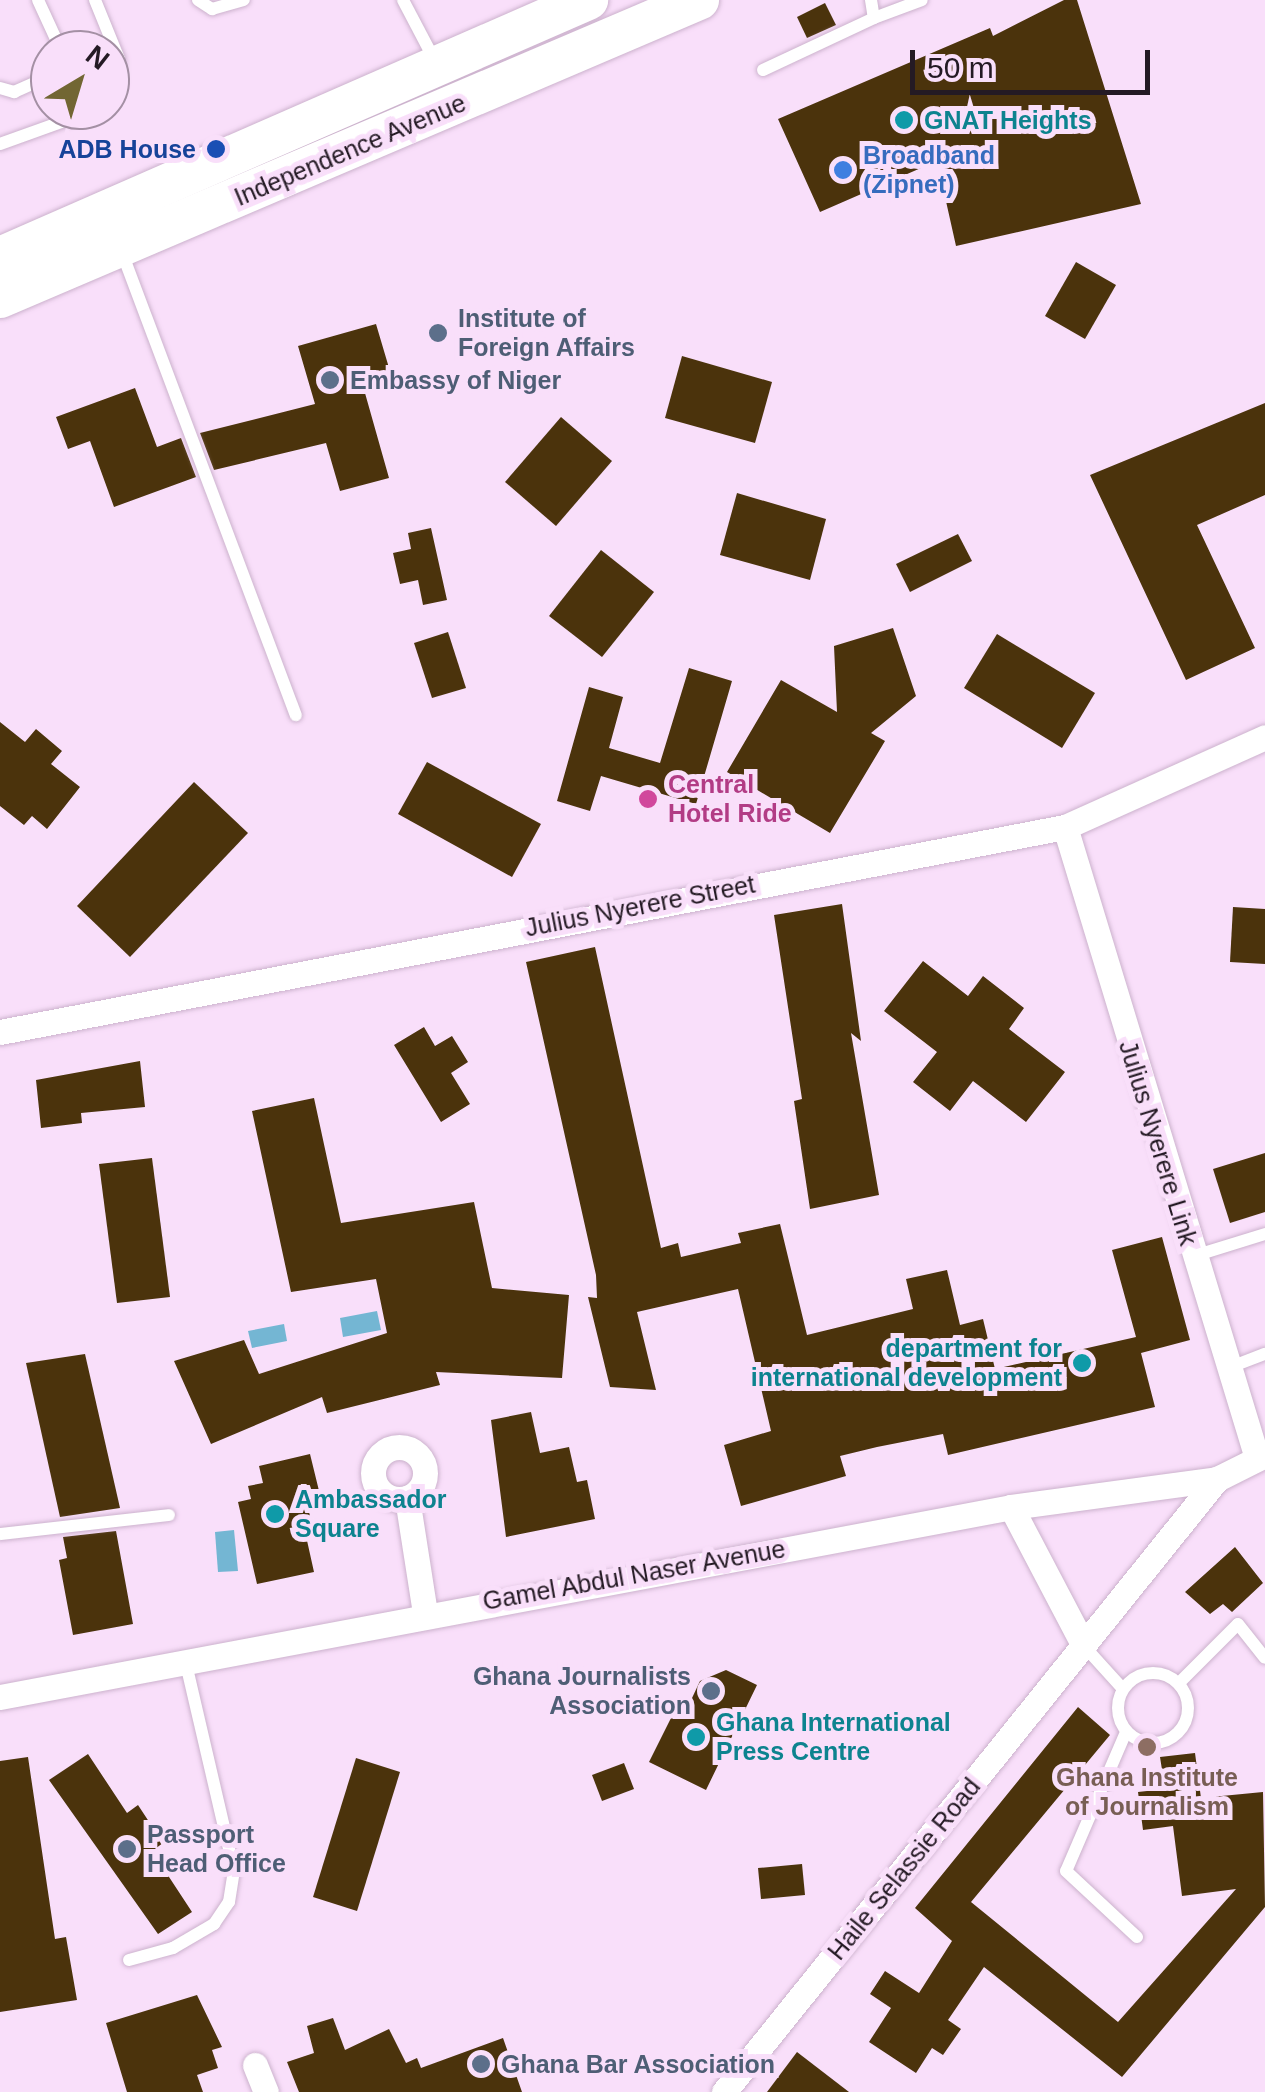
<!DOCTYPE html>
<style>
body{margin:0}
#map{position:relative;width:1265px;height:2092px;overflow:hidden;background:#f9dffa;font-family:Arial,sans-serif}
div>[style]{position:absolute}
.water>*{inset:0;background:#74b6d3}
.building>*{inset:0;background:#4b330c}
.roads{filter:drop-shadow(0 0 2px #ccb2cd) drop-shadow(0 0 2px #ccb2cd)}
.lane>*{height:12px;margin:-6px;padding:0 6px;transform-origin:6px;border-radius:6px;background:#fff}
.lane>.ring{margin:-6px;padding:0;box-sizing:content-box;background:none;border:12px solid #fff;border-radius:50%}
.street>*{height:25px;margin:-12.5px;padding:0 12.5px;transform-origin:12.5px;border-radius:12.5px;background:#fff}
.street>.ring{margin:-12.5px;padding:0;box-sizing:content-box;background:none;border:25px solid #fff;border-radius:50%}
.primary>*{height:40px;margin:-20px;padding:0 20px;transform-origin:20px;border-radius:20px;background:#fff}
.dots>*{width:28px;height:28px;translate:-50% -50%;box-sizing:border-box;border:5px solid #f9dffa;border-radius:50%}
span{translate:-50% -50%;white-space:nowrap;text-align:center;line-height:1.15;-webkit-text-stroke:10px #f9dffa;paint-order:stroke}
.culture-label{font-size:25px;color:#0d838f;font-weight:700}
.left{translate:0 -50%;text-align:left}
.right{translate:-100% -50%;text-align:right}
.transit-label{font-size:25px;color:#164399;font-weight:700}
.street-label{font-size:25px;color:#241a24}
.shop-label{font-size:25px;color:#366cbe;font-weight:700}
.service-label{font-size:25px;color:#4e5e75;font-weight:700}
.hotel-label{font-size:25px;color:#b23c85;font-weight:700}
.education-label{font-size:25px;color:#785e54;font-weight:700}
.north{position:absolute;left:30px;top:30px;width:100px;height:100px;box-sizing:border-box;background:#f9dffa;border:2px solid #a490a4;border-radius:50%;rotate:38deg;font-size:28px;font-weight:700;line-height:40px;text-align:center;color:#241a24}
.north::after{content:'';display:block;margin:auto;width:35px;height:45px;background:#726633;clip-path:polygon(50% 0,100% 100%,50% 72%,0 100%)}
.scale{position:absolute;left:910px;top:50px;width:240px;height:45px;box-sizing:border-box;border:5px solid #241a24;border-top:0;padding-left:12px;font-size:30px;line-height:35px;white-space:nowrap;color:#241a24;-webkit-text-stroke:8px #f9dffa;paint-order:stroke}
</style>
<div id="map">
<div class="water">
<div style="clip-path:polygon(377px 1311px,381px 1330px,343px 1337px,340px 1318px)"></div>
<div style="clip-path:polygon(284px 1324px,287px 1341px,252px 1348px,248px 1331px)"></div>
<div style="clip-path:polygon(234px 1530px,238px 1571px,218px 1572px,215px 1532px)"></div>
</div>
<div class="building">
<div style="clip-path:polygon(1064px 0,1077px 0,1141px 204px,956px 246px,937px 161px,820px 212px,778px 119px,990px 28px,993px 36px)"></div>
<div style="clip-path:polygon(825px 3px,836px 25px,807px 38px,797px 17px)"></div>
<div style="clip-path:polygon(1076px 262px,1116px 285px,1085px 339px,1045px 316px)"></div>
<div style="clip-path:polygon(376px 324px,392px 378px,363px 386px,389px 478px,340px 491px,326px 443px,214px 470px,200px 433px,315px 404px,298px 346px)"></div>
<div style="clip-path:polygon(682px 356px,772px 382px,755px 443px,665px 418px)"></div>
<div style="clip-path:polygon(135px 388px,157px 447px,181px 438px,196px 477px,114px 507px,90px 441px,68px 449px,56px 417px)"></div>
<div style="clip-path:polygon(1265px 403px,1265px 495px,1197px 525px,1255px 648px,1186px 680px,1090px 475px)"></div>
<div style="clip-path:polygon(561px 417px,612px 461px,556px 526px,505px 482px)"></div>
<div style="clip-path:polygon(737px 493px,826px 519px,810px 580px,720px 555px)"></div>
<div style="clip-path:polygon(431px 528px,447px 600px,423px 605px,418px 580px,400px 584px,393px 553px,411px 549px,408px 533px)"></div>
<div style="clip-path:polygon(958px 534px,972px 561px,910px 592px,896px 564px)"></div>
<div style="clip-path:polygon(601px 550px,654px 592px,602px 657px,549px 616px)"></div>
<div style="clip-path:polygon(893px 628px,916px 696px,871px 733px,885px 741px,830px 833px,727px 772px,781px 680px,837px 712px,834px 646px)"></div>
<div style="clip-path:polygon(448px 632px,466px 688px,432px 698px,414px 643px)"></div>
<div style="clip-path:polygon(997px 634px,1095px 693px,1062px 748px,964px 688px)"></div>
<div style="clip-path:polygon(689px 668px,732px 681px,696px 804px,601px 776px,590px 811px,557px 801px,589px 687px,623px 697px,609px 748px,660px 763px)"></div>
<div style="clip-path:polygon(0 722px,25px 742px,36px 729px,62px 751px,51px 764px,80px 787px,47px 829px,32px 816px,24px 825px,0 806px)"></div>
<div style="clip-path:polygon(427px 762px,541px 824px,512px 877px,398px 814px)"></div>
<div style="clip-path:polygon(194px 782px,248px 833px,130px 957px,77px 906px)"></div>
<div style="clip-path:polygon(842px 904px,861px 1041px,851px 1033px,879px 1195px,810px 1209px,794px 1101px,802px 1099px,774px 915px)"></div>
<div style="clip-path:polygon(1233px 907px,1265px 909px,1265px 964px,1230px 962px)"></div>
<div style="clip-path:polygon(595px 947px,661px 1248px,678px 1243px,681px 1257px,741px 1243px,738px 1233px,780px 1224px,807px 1335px,913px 1309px,906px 1279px,947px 1270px,960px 1325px,983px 1319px,995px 1369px,1136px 1337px,1112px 1250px,1162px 1237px,1190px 1340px,1141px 1353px,1155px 1407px,948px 1455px,943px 1434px,877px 1447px,840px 1456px,846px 1476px,741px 1506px,724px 1445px,771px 1431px,738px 1289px,637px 1312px,656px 1390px,610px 1387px,588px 1297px,597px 1298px,596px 1275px,526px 962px)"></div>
<div style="clip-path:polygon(923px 961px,968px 996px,983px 976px,1024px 1008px,1009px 1029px,1065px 1072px,1026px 1122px,973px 1081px,950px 1111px,913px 1082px,937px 1052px,884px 1011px)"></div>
<div style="clip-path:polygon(424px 1027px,435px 1046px,452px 1036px,468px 1062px,451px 1073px,470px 1104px,441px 1122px,394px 1045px)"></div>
<div style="clip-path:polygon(140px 1061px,145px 1107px,81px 1113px,82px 1123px,41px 1128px,36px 1080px)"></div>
<div style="clip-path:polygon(314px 1098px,341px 1223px,474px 1202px,492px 1288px,569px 1295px,562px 1378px,436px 1372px,440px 1385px,327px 1413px,322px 1397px,211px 1444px,174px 1361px,244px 1340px,259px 1374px,387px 1333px,376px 1279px,291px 1292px,252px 1111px)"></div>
<div style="clip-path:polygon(1265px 1153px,1265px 1212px,1230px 1223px,1213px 1169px)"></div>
<div style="clip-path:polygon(152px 1158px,170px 1297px,117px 1303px,99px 1164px)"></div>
<div style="clip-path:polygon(85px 1354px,120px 1508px,60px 1517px,26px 1363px)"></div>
<div style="clip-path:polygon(531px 1412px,540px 1453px,569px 1447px,577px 1482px,587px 1480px,595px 1519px,506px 1537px,491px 1420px)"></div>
<div style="clip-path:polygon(310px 1454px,321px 1499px,307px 1503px,312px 1525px,304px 1527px,314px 1572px,257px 1584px,238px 1502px,251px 1499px,248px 1486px,263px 1483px,259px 1466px)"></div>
<div style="clip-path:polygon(116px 1531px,133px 1624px,73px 1635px,59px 1560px,67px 1558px,63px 1537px)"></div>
<div style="clip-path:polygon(1235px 1547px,1263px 1583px,1232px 1612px,1223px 1604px,1210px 1614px,1185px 1592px)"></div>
<div style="clip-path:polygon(726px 1670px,757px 1685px,706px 1790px,649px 1762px,676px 1708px,685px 1713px,700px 1681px)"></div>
<div style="clip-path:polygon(1078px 1707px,1110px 1735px,971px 1902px,1118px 2022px,1236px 1889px,1182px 1896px,1173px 1826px,1143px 1830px,1138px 1792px,1165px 1789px,1160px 1757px,1195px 1753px,1201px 1798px,1263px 1792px,1265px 1907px,1122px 2077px,984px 1967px,948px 2020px,961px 2029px,943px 2055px,932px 2048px,916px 2073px,869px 2042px,891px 2008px,870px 1994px,885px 1971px,919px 1993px,952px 1941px,915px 1908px)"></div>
<div style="clip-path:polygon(88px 1754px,127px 1813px,138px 1805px,163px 1843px,152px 1851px,192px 1912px,158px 1934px,49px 1780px)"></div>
<div style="clip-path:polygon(28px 1757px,55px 1939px,66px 1937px,77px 2000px,0 2012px,0 1761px)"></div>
<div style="clip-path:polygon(356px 1758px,400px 1772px,357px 1911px,313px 1897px)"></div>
<div style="clip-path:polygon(624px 1763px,634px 1789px,602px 1801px,592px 1775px)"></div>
<div style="clip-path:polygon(802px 1864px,805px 1895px,761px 1899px,758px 1868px)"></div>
<div style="clip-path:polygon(197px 1995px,222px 2047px,212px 2050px,218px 2068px,197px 2075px,203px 2092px,127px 2092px,106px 2023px)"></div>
<div style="clip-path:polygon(333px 2018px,345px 2050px,389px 2029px,406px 2063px,417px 2058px,421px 2068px,503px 2038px,522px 2092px,299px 2092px,287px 2062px,314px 2053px,307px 2026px)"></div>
<div style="clip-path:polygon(797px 2052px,849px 2092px,767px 2092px)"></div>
</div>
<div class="roads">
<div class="lane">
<div style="left:38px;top:0;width:55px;rotate:65.3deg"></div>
<div style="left:95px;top:0;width:64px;rotate:67.9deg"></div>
<div style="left:119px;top:59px;width:25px;rotate:90deg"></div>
<div style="left:119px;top:84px;width:16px;rotate:125deg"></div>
<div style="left:198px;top:0;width:17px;rotate:33deg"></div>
<div style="left:212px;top:9px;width:33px;rotate:-16deg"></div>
<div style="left:403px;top:0;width:67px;rotate:62.3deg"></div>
<div style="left:871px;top:0;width:18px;rotate:81deg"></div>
<div style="left:874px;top:18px;width:51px;rotate:-20.6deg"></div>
<div style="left:763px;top:70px;width:123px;rotate:-25.1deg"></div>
<div style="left:0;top:88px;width:15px;rotate:16deg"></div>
<div style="left:14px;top:92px;width:39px;rotate:-24deg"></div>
<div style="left:0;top:144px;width:101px;rotate:-19.7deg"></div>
<div style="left:121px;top:250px;width:497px;rotate:69.4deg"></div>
<div style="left:1194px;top:1256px;width:74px;rotate:-17.2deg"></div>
<div style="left:1228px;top:1368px;width:40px;rotate:-21deg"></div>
<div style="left:0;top:1534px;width:170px;rotate:-6.4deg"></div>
<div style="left:1084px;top:1646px;width:58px;rotate:47.8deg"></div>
<div class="ring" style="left:1118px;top:1673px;width:58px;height:58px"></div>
<div style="left:1179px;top:1683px;width:83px;rotate:-45deg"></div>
<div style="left:1238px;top:1624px;width:43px;rotate:51.5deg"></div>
<div style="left:1126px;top:1732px;width:151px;rotate:113.3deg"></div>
<div style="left:1066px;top:1871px;width:97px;rotate:42.9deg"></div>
<div style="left:129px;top:1960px;width:46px;rotate:-15.3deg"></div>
<div style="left:173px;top:1948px;width:48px;rotate:-30.3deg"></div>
<div style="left:214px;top:1924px;width:27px;rotate:-56deg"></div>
<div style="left:229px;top:1902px;width:32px;rotate:-81deg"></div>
<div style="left:234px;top:1870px;width:216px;rotate:-103.1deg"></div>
</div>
<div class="street">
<div style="left:1065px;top:827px;width:660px;rotate:73.08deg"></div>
<div style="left:0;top:1032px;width:1085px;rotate:-10.9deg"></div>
<div style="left:1065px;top:827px;width:219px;rotate:-24.2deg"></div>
<div class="ring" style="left:373px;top:1447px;width:27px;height:27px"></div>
<div style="left:407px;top:1498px;width:116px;rotate:81.1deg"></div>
<div style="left:1011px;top:1507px;width:157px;rotate:62.3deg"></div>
<div style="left:0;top:1697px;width:1029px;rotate:-10.64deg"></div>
<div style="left:1011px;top:1507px;width:208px;rotate:-7.7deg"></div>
<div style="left:1217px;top:1479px;width:54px;rotate:-26.6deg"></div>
<div style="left:255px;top:2065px;width:29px;rotate:68deg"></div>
<div style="left:724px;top:2092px;width:787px;rotate:-51.19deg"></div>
</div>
<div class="primary">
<div style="left:0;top:257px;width:642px;rotate:-23.61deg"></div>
<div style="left:0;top:298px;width:760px;rotate:-23.09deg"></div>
</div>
</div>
<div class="dots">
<div style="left:904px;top:120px;background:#0f9aa8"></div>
<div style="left:216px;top:149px;background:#1a4fb4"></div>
<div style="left:843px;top:170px;background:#3f7fe0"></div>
<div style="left:438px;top:333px;background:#5c6f8a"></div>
<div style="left:330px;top:380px;background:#5c6f8a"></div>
<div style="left:648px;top:799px;background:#d1479c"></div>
<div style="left:1082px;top:1363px;background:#0f9aa8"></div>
<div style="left:275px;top:1514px;background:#0f9aa8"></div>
<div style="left:711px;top:1691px;background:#5c6f8a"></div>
<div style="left:696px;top:1737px;background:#0f9aa8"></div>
<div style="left:1147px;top:1747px;background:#8d6e63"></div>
<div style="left:127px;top:1849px;background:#5c6f8a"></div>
<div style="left:481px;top:2064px;background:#5c6f8a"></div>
</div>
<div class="culture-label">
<span class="left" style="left:924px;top:120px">GNAT Heights</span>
<span class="right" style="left:1062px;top:1363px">department for<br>international development</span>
<span class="left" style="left:295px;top:1514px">Ambassador<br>Square</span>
<span class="left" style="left:716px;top:1737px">Ghana International<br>Press Centre</span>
</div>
<div class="transit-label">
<span class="right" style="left:196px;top:149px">ADB House</span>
</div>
<div class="street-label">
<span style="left:350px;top:150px;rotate:-23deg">Independence Avenue</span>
<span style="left:640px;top:906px;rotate:-11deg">Julius Nyerere Street</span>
<span style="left:1158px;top:1143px;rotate:73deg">Julius Nyerere Link</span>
<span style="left:634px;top:1575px;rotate:-10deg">Gamel Abdul Naser Avenue</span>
<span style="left:904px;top:1869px;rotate:-51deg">Haile Selassie Road</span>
</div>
<div class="shop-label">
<span class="left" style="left:863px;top:170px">Broadband<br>(Zipnet)</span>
</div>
<div class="service-label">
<span class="left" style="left:458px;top:333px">Institute of<br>Foreign Affairs</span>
<span class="left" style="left:350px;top:380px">Embassy of Niger</span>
<span class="right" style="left:691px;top:1691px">Ghana Journalists<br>Association</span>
<span class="left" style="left:147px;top:1849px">Passport<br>Head Office</span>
<span class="left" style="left:501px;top:2064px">Ghana Bar Association</span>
</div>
<div class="hotel-label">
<span class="left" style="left:668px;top:799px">Central<br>Hotel Ride</span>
</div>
<div class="education-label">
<span style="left:1147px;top:1792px">Ghana Institute<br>of Journalism</span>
</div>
<div class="north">N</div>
<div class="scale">50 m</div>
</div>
